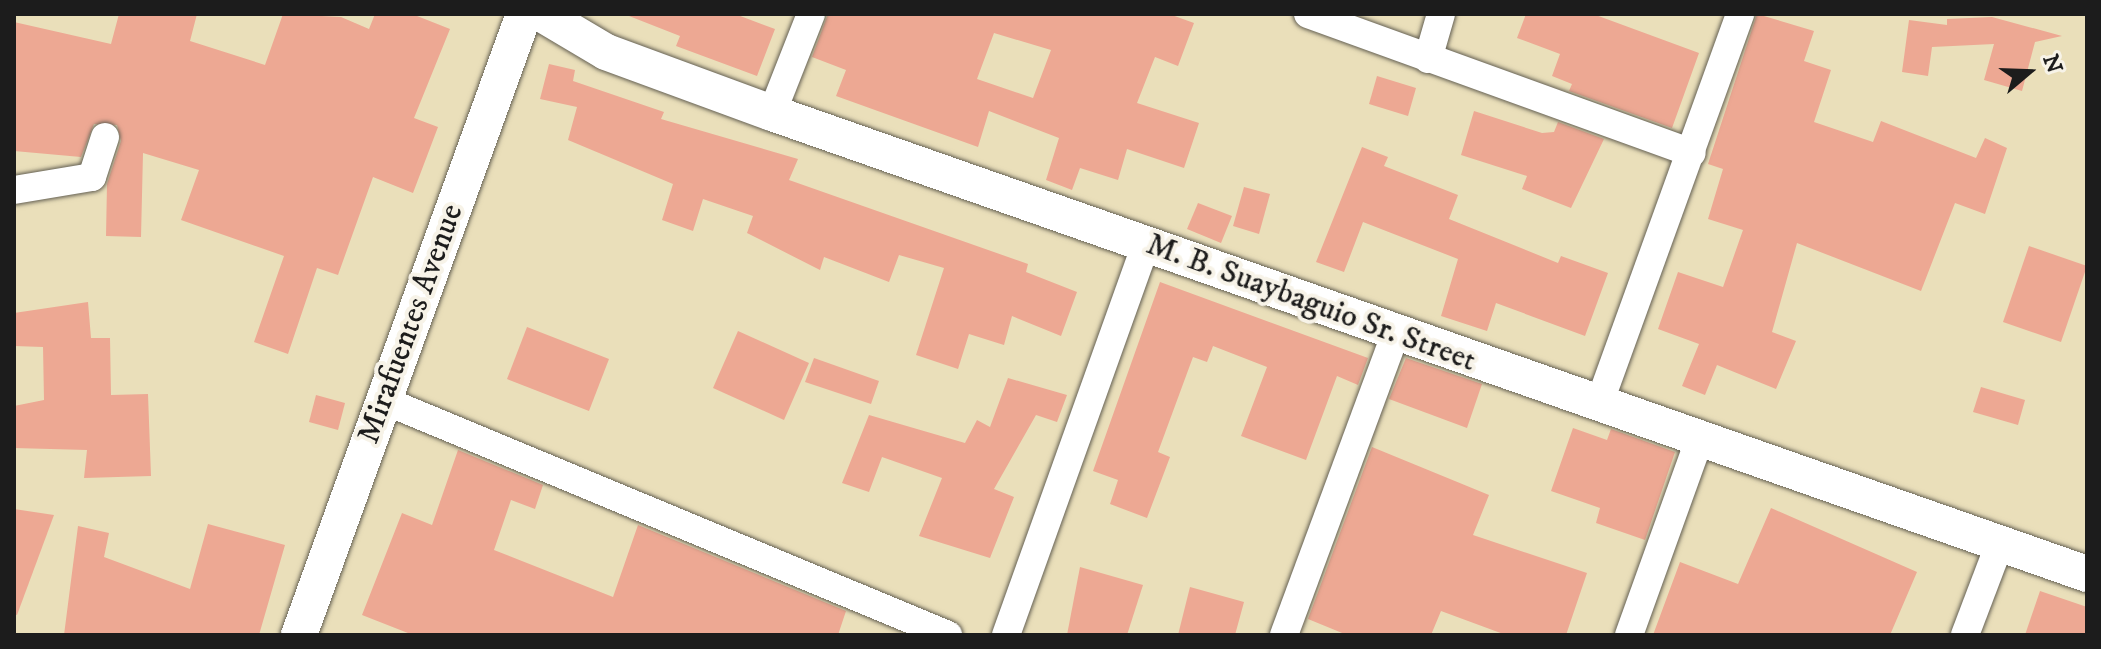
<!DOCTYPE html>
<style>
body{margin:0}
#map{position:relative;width:2101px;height:649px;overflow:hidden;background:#eadfba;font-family:"IM FELL DW Pica",serif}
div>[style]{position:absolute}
.building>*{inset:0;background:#eda893}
.roads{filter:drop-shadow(0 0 2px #646053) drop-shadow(0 0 2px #646053)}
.minor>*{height:28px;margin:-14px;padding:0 14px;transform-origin:14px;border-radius:14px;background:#fff}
.tertiary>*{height:36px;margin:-18px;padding:0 18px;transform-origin:18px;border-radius:18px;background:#fff}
span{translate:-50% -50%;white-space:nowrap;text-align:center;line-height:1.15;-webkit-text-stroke:8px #f7f3e8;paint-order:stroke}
.street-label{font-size:32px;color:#1c1c1c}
.frame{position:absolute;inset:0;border:16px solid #1c1c1c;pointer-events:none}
.north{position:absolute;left:1989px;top:32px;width:80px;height:80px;-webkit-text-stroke:6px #f7f3e8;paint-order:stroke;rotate:71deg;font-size:22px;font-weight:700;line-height:32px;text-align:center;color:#1c1c1c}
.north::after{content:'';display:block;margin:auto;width:28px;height:36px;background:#1c1c1c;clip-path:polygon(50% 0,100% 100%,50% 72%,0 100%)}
</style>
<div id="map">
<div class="building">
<div style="clip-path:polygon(119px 14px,197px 14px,190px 41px,265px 65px,283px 14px,341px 17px,369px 29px,375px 14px,412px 14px,450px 29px,414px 118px,438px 127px,413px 193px,373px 177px,338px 275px,317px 268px,288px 354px,254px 342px,284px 256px,181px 220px,199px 170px,143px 153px,141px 237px,106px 236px,107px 184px,121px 141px,117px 125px,94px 124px,81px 157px,14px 151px,14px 22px,111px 44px)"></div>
<div style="clip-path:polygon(735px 14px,775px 29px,757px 76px,676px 46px,680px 36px,629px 16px)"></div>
<div style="clip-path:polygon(evenodd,828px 14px,1169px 14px,1194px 23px,1178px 66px,1155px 57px,1137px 103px,1199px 123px,1184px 168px,1127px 149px,1118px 180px,1080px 168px,1072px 190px,1046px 180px,1059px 138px,989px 111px,978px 147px,836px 96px,846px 70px,812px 57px,828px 14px,994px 33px,1051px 50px,1033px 98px,977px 79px,994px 33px)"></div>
<div style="clip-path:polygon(1526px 14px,1593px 14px,1699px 53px,1672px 128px,1569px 91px,1572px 84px,1552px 76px,1560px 54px,1517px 38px)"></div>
<div style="clip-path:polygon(1757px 14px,1814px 31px,1804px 61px,1831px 70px,1814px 122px,1873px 142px,1881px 121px,1976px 158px,1985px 138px,2007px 148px,1985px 214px,1955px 203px,1921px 291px,1797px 243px,1772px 332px,1796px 341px,1776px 389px,1717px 365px,1705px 395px,1682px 386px,1699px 344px,1658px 329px,1678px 272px,1723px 287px,1743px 230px,1708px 219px,1723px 169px,1708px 164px)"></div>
<div style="clip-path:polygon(1992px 17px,2062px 36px,2035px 42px,2022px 91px,1984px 80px,1994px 44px,1932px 47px,1928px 76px,1902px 72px,1909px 20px,1947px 25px,1947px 19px)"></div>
<div style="clip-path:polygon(549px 64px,575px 70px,573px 81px,664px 112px,661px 119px,798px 159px,789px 180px,1028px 264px,1026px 272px,1077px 292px,1061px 336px,1012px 316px,1004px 345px,969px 334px,958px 369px,916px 355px,944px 268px,899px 255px,889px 282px,824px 257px,820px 270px,747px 233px,753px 216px,703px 199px,693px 231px,662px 220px,673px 184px,568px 140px,577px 107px,540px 99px)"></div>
<div style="clip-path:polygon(1377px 76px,1416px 88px,1408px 116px,1369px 104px)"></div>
<div style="clip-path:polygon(1474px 111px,1542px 133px,1554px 132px,1558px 122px,1604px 139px,1571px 208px,1522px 189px,1527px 176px,1461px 155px)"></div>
<div style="clip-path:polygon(1362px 147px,1388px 157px,1384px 166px,1458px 195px,1449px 219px,1558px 263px,1561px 256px,1608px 273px,1585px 336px,1496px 303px,1487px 331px,1441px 316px,1458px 259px,1363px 222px,1344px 272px,1316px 262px)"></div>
<div style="clip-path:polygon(1244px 187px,1270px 194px,1259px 234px,1233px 226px)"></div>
<div style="clip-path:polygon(1198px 203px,1232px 216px,1221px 243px,1187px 229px)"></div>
<div style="clip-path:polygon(2029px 246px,2087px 266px,2061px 342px,2003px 322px)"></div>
<div style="clip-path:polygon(1160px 282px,1368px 358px,1358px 385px,1337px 376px,1306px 460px,1241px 436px,1267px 367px,1213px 346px,1207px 362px,1193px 357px,1158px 452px,1170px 457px,1147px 518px,1110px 504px,1118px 480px,1093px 471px)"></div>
<div style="clip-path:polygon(88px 302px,91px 338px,110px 338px,111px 395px,148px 394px,151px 476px,84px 478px,87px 450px,14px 448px,14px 406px,44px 400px,43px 347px,14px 346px,14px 313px)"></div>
<div style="clip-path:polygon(527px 327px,609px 359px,589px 411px,507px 379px)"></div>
<div style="clip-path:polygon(738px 331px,809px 363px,784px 420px,713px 388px)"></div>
<div style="clip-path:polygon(814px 358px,879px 381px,871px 404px,805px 382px)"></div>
<div style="clip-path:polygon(1406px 358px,1482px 384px,1467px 428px,1389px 399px)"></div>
<div style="clip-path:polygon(1008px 378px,1067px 395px,1057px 422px,1036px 415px,994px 489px,1014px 497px,990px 558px,919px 536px,942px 478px,882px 457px,869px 492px,842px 483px,869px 415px,965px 443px,977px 420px,990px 427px)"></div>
<div style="clip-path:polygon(1981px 387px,2025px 400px,2018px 425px,1973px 412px)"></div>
<div style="clip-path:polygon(316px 395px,345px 403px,338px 430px,309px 422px)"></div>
<div style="clip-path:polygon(1573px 428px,1607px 440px,1611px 429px,1675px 452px,1645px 540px,1596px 523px,1600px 508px,1551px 491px)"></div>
<div style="clip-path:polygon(1372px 447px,1489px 495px,1473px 535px,1587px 573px,1566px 635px,1506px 635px,1441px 611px,1431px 635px,1347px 635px,1308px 619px)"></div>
<div style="clip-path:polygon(458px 450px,543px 485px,535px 509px,511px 500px,494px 550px,613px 597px,638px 525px,846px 611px,838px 635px,413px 635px,362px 615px,402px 513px,432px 525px)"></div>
<div style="clip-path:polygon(1771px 508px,1917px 572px,1890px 635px,1653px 635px,1680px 562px,1738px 584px)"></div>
<div style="clip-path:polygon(14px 509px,54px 515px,17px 615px,14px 614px)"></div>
<div style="clip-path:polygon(208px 524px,285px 545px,259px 635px,64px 635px,78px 526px,109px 533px,104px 557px,190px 589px)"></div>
<div style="clip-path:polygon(1080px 567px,1143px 585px,1127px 635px,1067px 635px)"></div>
<div style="clip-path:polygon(1190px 587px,1244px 602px,1235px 635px,1178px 635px)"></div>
<div style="clip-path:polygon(2040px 591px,2087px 607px,2087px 635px,2025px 635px)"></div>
</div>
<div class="roads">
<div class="minor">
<div style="left:1308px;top:14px;width:408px;rotate:19.9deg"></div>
<div style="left:1428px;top:59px;width:47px;rotate:-73.9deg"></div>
<div style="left:772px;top:113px;width:106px;rotate:-68.5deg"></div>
<div style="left:14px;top:190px;width:79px;rotate:-9.5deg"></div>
<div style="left:92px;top:177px;width:42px;rotate:-72deg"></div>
<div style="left:383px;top:400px;width:612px;rotate:22.58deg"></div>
<div style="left:1599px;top:404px;width:415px;rotate:-70.1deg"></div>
<div style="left:1006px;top:635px;width:415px;rotate:-70.3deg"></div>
<div style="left:1284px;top:635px;width:320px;rotate:-69.7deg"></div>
<div style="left:1629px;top:635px;width:209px;rotate:-70.2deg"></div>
<div style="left:1965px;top:635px;width:98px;rotate:-69.2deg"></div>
</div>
<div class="tertiary">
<div style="left:542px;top:14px;width:74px;rotate:30.7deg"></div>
<div style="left:606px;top:52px;width:177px;rotate:20.2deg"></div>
<div style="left:772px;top:113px;width:1393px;rotate:19.32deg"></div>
<div style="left:299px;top:635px;width:661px;rotate:-70.08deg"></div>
</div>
</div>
<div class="street-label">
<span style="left:1311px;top:303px;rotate:20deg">M. B. Suaybaguio Sr. Street</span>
<span style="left:411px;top:324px;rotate:-70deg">Mirafuentes Avenue</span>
</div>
<div class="frame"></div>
<div class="north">N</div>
</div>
